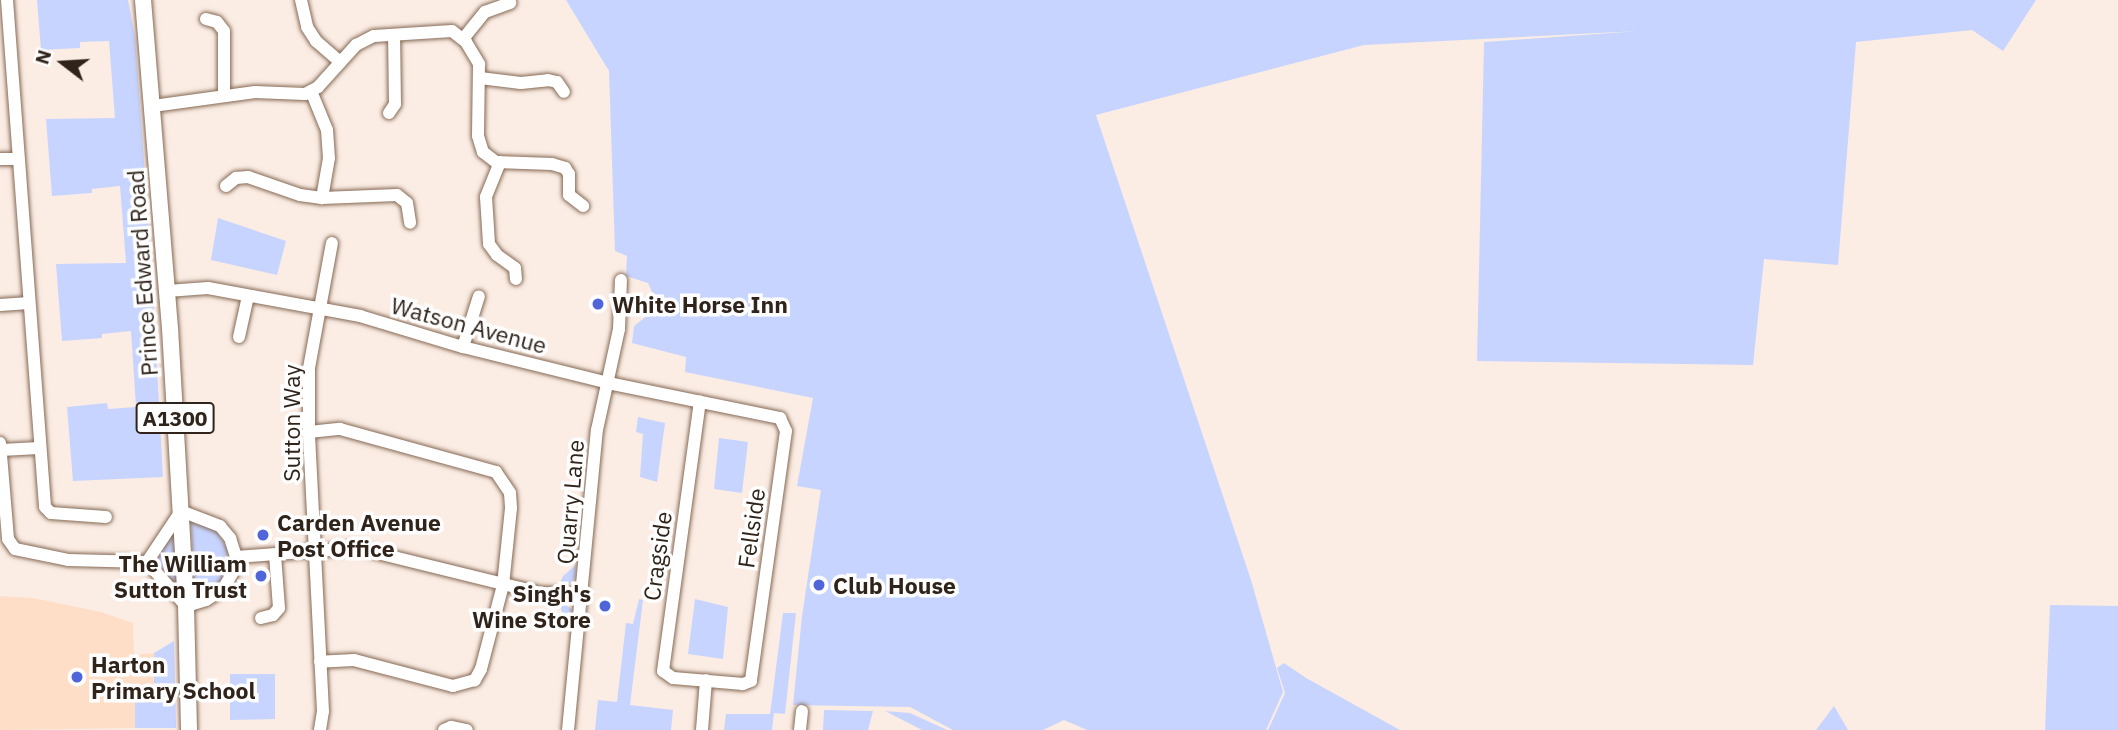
<!DOCTYPE html>
<style>
body{margin:0}
#map{position:relative;width:2118px;height:730px;overflow:hidden;background:#fbede4;font-family:"IBM Plex Sans",sans-serif}
div>[style]{position:absolute}
.built>*{inset:0;background:#fedec7}
.green>*{inset:0;background:#c7d4ff}
.roads{filter:drop-shadow(0 0 2px #866954) drop-shadow(0 0 2px #866954)}
.minor>*{height:12px;margin:-6px;padding:0 6px;transform-origin:6px;border-radius:6px;background:#fff}
.major>*{height:16px;margin:-8px;padding:0 8px;transform-origin:8px;border-radius:8px;background:#fff}
.dots>*{width:19px;height:19px;translate:-50% -50%;box-sizing:border-box;border:4px solid #fefefe;border-radius:50%}
span{translate:-50% -50%;white-space:nowrap;text-align:center;line-height:1.15;-webkit-text-stroke:7px #fefefe;paint-order:stroke}
.shield-label span{padding:2px 5px;background:#fefefe;border:2px solid;border-radius:5px;-webkit-text-stroke-width:0}
.shield-label{font-size:21px;color:#2f231a;font-weight:700}
.street-label{font-size:23px;color:#2f231a}
.poi-label{font-size:23px;color:#2f231a;font-weight:700}
.left{translate:0 -50%;text-align:left}
.right{translate:-100% -50%;text-align:right}
.north{position:absolute;left:28px;top:28px;width:70px;height:70px;-webkit-text-stroke:5px #fefefe;paint-order:stroke;rotate:287deg;font-size:19px;font-weight:700;line-height:28px;text-align:center;color:#2f231a}
.north::after{content:'';display:block;margin:auto;width:24px;height:32px;background:#2f231a;clip-path:polygon(50% 0,100% 100%,50% 72%,0 100%)}
</style>
<div id="map">
<div class="built">
<div style="clip-path:polygon(0 596px,33px 598px,101px 612px,133px 623px,134px 655px,154px 653px,154px 698px,135px 699px,135px 728px,0 730px)"></div>
</div>
<div class="green">
<div style="clip-path:polygon(37px 0,128px 0,135px 37px,151px 257px,163px 477px,73px 481px,67px 407px,107px 403px,108px 409px,136px 407px,131px 331px,102px 334px,102px 338px,62px 341px,56px 264px,126px 263px,120px 186px,92px 189px,92px 193px,52px 196px,46px 119px,115px 118px,109px 41px,80px 42px,80px 48px,41px 50px)"></div>
<div style="clip-path:polygon(566px 0,2036px 0,2003px 51px,1972px 30px,1856px 42px,1838px 265px,1764px 259px,1753px 365px,1477px 361px,1484px 42px,1639px 31px,1364px 45px,1096px 115px,1251px 580px,1283px 692px,1266px 730px,1087px 730px,1064px 720px,1043px 730px,953px 730px,910px 707px,793px 705px,802px 616px,821px 490px,797px 486px,813px 398px,685px 372px,686px 357px,632px 343px,634px 326px,648px 315px,652px 292px,648px 283px,626px 276px,627px 256px,615px 251px,609px 71px)"></div>
<div style="clip-path:polygon(218px 218px,286px 241px,277px 275px,211px 260px)"></div>
<div style="clip-path:polygon(638px 417px,665px 423px,657px 482px,640px 477px,643px 434px,636px 432px)"></div>
<div style="clip-path:polygon(719px 438px,748px 442px,742px 493px,714px 489px)"></div>
<div style="clip-path:polygon(196px 520px,217px 532px,228px 550px,224px 577px,205px 595px,194px 593px,191px 523px)"></div>
<div style="clip-path:polygon(174px 531px,178px 588px,155px 560px)"></div>
<div style="clip-path:polygon(576px 565px,575px 578px,571px 583px,559px 586px,563px 576px)"></div>
<div style="clip-path:polygon(639px 599px,643px 600px,630px 705px,673px 710px,671px 730px,595px 730px,598px 700px,617px 702px,626px 623px,633px 624px)"></div>
<div style="clip-path:polygon(695px 599px,728px 607px,723px 659px,688px 654px)"></div>
<div style="clip-path:polygon(558px 600px,572px 609px,572px 623px,563px 615px)"></div>
<div style="clip-path:polygon(2050px 605px,2118px 606px,2118px 730px,2045px 730px)"></div>
<div style="clip-path:polygon(783px 613px,796px 613px,785px 714px,774px 713px,772px 730px,724px 730px,726px 714px,770px 714px)"></div>
<div style="clip-path:polygon(174px 641px,176px 728px,135px 728px,135px 699px,154px 698px,154px 653px)"></div>
<div style="clip-path:polygon(1284px 663px,1306px 678px,1400px 730px,1268px 730px,1285px 693px,1277px 668px)"></div>
<div style="clip-path:polygon(230px 674px,275px 674px,275px 719px,230px 720px)"></div>
<div style="clip-path:polygon(1834px 706px,1848px 730px,1816px 730px)"></div>
<div style="clip-path:polygon(824px 710px,873px 711px,868px 730px,823px 730px)"></div>
<div style="clip-path:polygon(885px 711px,910px 713px,947px 730px,922px 730px)"></div>
</div>
<div class="roads">
<div class="minor">
<div style="left:7px;top:0;width:508px;rotate:85.71deg"></div>
<div style="left:45px;top:507px;width:8px;rotate:45deg"></div>
<div style="left:51px;top:513px;width:55px;rotate:4.2deg"></div>
<div style="left:301px;top:0;width:28px;rotate:77deg"></div>
<div style="left:307px;top:27px;width:17px;rotate:57deg"></div>
<div style="left:316px;top:41px;width:32px;rotate:41deg"></div>
<div style="left:206px;top:19px;width:11px;rotate:15deg"></div>
<div style="left:217px;top:22px;width:11px;rotate:52deg"></div>
<div style="left:224px;top:31px;width:65px;rotate:90deg"></div>
<div style="left:463px;top:39px;width:35px;rotate:-51deg"></div>
<div style="left:485px;top:12px;width:27px;rotate:-20deg"></div>
<div style="left:480px;top:78px;width:41px;rotate:7deg"></div>
<div style="left:521px;top:83px;width:27px;rotate:-6deg"></div>
<div style="left:548px;top:80px;width:9px;rotate:13deg"></div>
<div style="left:557px;top:82px;width:12px;rotate:55deg"></div>
<div style="left:311px;top:91px;width:42px;rotate:67.7deg"></div>
<div style="left:327px;top:130px;width:28px;rotate:86deg"></div>
<div style="left:329px;top:158px;width:41px;rotate:99.9deg"></div>
<div style="left:153px;top:106px;width:103px;rotate:-7.8deg"></div>
<div style="left:255px;top:92px;width:50px;rotate:2.3deg"></div>
<div style="left:305px;top:94px;width:15px;rotate:-28deg"></div>
<div style="left:318px;top:87px;width:57px;rotate:-47.9deg"></div>
<div style="left:356px;top:45px;width:20px;rotate:-27deg"></div>
<div style="left:374px;top:36px;width:78px;rotate:-3.7deg"></div>
<div style="left:452px;top:31px;width:18px;rotate:38deg"></div>
<div style="left:466px;top:42px;width:26px;rotate:59deg"></div>
<div style="left:479px;top:64px;width:72px;rotate:90.8deg"></div>
<div style="left:478px;top:136px;width:17px;rotate:73deg"></div>
<div style="left:483px;top:152px;width:16px;rotate:38deg"></div>
<div style="left:496px;top:162px;width:56px;rotate:2deg"></div>
<div style="left:552px;top:164px;width:14px;rotate:17deg"></div>
<div style="left:565px;top:168px;width:7px;rotate:56deg"></div>
<div style="left:569px;top:174px;width:21px;rotate:90deg"></div>
<div style="left:569px;top:195px;width:18px;rotate:38deg"></div>
<div style="left:389px;top:113px;width:11px;rotate:-56deg"></div>
<div style="left:395px;top:104px;width:69px;rotate:-90.8deg"></div>
<div style="left:0;top:159px;width:17px"></div>
<div style="left:500px;top:162px;width:38px;rotate:112deg"></div>
<div style="left:486px;top:197px;width:47px;rotate:86.3deg"></div>
<div style="left:489px;top:244px;width:14px;rotate:54deg"></div>
<div style="left:497px;top:255px;width:22px;rotate:36deg"></div>
<div style="left:515px;top:268px;width:11px;rotate:85deg"></div>
<div style="left:226px;top:186px;width:13px;rotate:-39deg"></div>
<div style="left:236px;top:178px;width:12px;rotate:-5deg"></div>
<div style="left:248px;top:177px;width:55px;rotate:19.1deg"></div>
<div style="left:300px;top:195px;width:22px;rotate:8deg"></div>
<div style="left:322px;top:198px;width:75px;rotate:-2.3deg"></div>
<div style="left:397px;top:195px;width:13px;rotate:39deg"></div>
<div style="left:407px;top:203px;width:20px;rotate:81deg"></div>
<div style="left:167px;top:291px;width:41px;rotate:-4.2deg"></div>
<div style="left:208px;top:288px;width:155px;rotate:10.4deg"></div>
<div style="left:360px;top:316px;width:108px;rotate:16.8deg"></div>
<div style="left:463px;top:347px;width:149px;rotate:13.9deg"></div>
<div style="left:608px;top:383px;width:176px;rotate:11.5deg"></div>
<div style="left:780px;top:418px;width:14px;rotate:65deg"></div>
<div style="left:786px;top:431px;width:252px;rotate:98deg"></div>
<div style="left:751px;top:681px;width:9px;rotate:159deg"></div>
<div style="left:743px;top:684px;width:70px;rotate:-175.1deg"></div>
<div style="left:673px;top:678px;width:12px;rotate:-145deg"></div>
<div style="left:663px;top:671px;width:272px;rotate:-82.2deg"></div>
<div style="left:0;top:305px;width:29px;rotate:-4deg"></div>
<div style="left:239px;top:337px;width:42px;rotate:-77.6deg"></div>
<div style="left:463px;top:347px;width:53px;rotate:-72.6deg"></div>
<div style="left:309px;top:432px;width:31px;rotate:-6deg"></div>
<div style="left:340px;top:429px;width:162px;rotate:15.4deg"></div>
<div style="left:496px;top:472px;width:25px;rotate:56deg"></div>
<div style="left:510px;top:493px;width:15px;rotate:86deg"></div>
<div style="left:511px;top:508px;width:77px;rotate:95.9deg"></div>
<div style="left:503px;top:585px;width:87px;rotate:104.7deg"></div>
<div style="left:481px;top:669px;width:13px;rotate:119deg"></div>
<div style="left:475px;top:680px;width:23px;rotate:165deg"></div>
<div style="left:453px;top:686px;width:102px;rotate:-165.3deg"></div>
<div style="left:354px;top:660px;width:34px;rotate:177deg"></div>
<div style="left:0;top:443px;width:96px;rotate:85.2deg"></div>
<div style="left:8px;top:539px;width:12px;rotate:55deg"></div>
<div style="left:15px;top:549px;width:54px;rotate:11.7deg"></div>
<div style="left:68px;top:560px;width:79px;rotate:1.5deg"></div>
<div style="left:1px;top:450px;width:38px;rotate:-3deg"></div>
<div style="left:181px;top:511px;width:42px;rotate:21deg"></div>
<div style="left:220px;top:526px;width:16px;rotate:50deg"></div>
<div style="left:230px;top:538px;width:20px;rotate:72deg"></div>
<div style="left:236px;top:557px;width:15px;rotate:101deg"></div>
<div style="left:233px;top:572px;width:20px;rotate:120deg"></div>
<div style="left:223px;top:589px;width:20px;rotate:147deg"></div>
<div style="left:206px;top:600px;width:21px;rotate:163deg"></div>
<div style="left:186px;top:606px;width:59px;rotate:-131.6deg"></div>
<div style="left:147px;top:562px;width:61px;rotate:-56.3deg"></div>
<div style="left:236px;top:557px;width:121px;rotate:-4.3deg"></div>
<div style="left:357px;top:548px;width:188px;rotate:13.8deg"></div>
<div style="left:540px;top:593px;width:42px;rotate:1.4deg"></div>
<div style="left:261px;top:618px;width:12px;rotate:-14deg"></div>
<div style="left:273px;top:615px;width:9px;rotate:-49deg"></div>
<div style="left:279px;top:608px;width:53px;rotate:-94.3deg"></div>
<div style="left:320px;top:730px;width:19px;rotate:-81deg"></div>
<div style="left:323px;top:711px;width:279px;rotate:-92.9deg"></div>
<div style="left:309px;top:432px;width:64px;rotate:-90deg"></div>
<div style="left:309px;top:368px;width:127px;rotate:-79.6deg"></div>
<div style="left:444px;top:730px;width:8px;rotate:-23deg"></div>
<div style="left:451px;top:727px;width:16px;rotate:11deg"></div>
<div style="left:568px;top:730px;width:301px;rotate:-84.5deg"></div>
<div style="left:597px;top:430px;width:103px;rotate:-77.7deg"></div>
<div style="left:619px;top:329px;width:49px;rotate:-87.7deg"></div>
<div style="left:702px;top:730px;width:50px;rotate:-85.4deg"></div>
<div style="left:800px;top:730px;width:19px;rotate:-84deg"></div>
</div>
<div class="major">
<div style="left:143px;top:0;width:329px;rotate:85.3deg"></div>
<div style="left:170px;top:328px;width:278px;rotate:86.7deg"></div>
<div style="left:186px;top:606px;width:124px;rotate:88.6deg"></div>
</div>
</div>
<div class="dots">
<div style="left:598px;top:304px;background:#5165da"></div>
<div style="left:263px;top:535px;background:#5165da"></div>
<div style="left:261px;top:576px;background:#5165da"></div>
<div style="left:819px;top:585px;background:#5165da"></div>
<div style="left:605px;top:606px;background:#5165da"></div>
<div style="left:77px;top:677px;background:#5165da"></div>
</div>
<div class="shield-label">
<span style="left:175px;top:418px">A1300</span>
</div>
<div class="street-label">
<span style="left:142px;top:273px;rotate:-94deg">Prince Edward Road</span>
<span style="left:469px;top:325px;rotate:15deg">Watson Avenue</span>
<span style="left:291px;top:423px;rotate:-90deg">Sutton Way</span>
<span style="left:570px;top:502px;rotate:-85deg">Quarry Lane</span>
<span style="left:751px;top:528px;rotate:-82deg">Fellside</span>
<span style="left:657px;top:556px;rotate:-82deg">Cragside</span>
</div>
<div class="poi-label">
<span class="left" style="left:612px;top:304px">White Horse Inn</span>
<span class="left" style="left:277px;top:535px">Carden Avenue<br>Post Office</span>
<span class="right" style="left:247px;top:576px">The William<br>Sutton Trust</span>
<span class="left" style="left:833px;top:585px">Club House</span>
<span class="right" style="left:591px;top:606px">Singh's<br>Wine Store</span>
<span class="left" style="left:91px;top:677px">Harton<br>Primary School</span>
</div>
<div class="north">N</div>
</div>
